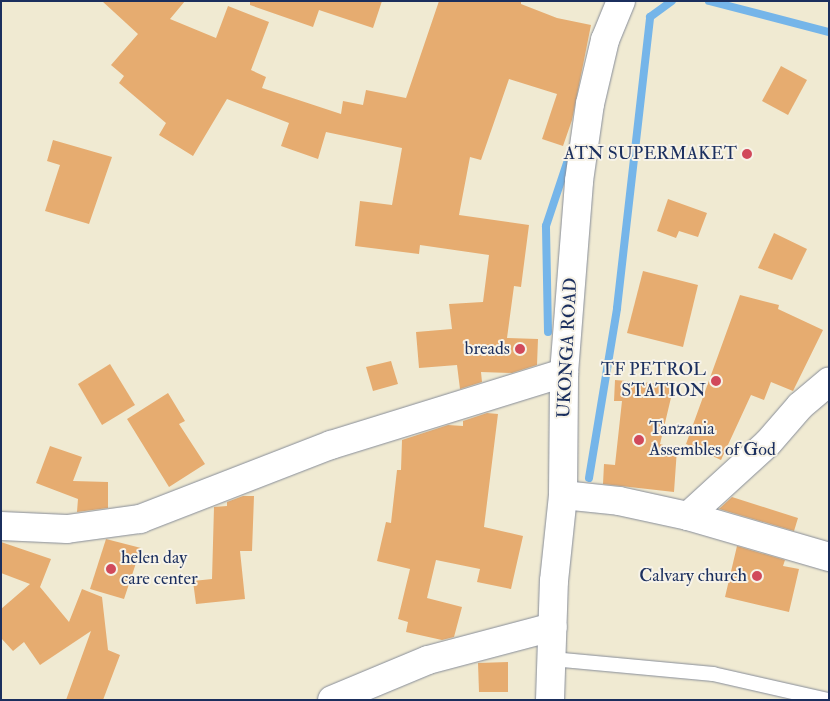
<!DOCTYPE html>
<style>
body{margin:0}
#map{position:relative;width:830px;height:701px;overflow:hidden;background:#f0ead2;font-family:"IM FELL Double Pica",serif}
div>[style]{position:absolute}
.stream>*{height:8px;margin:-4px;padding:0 4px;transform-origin:4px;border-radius:4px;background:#75b5e9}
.building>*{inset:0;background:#e6ac70}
.roads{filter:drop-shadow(0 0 1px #868c98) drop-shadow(0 0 1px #868c98)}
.service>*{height:14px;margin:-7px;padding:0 7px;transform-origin:7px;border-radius:7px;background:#fff}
.minor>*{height:28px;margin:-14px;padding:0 14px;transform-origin:14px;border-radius:14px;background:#fff}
.tertiary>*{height:28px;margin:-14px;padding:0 14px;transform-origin:14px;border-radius:14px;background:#fff}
.dots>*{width:14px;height:14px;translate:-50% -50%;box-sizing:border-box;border:2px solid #f7f3e8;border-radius:50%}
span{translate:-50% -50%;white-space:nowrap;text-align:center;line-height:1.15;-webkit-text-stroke:4px #f7f3e8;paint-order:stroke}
.poi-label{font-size:18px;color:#1b2f5e}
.right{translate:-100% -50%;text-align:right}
.left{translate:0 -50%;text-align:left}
.street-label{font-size:18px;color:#1b2f5e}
.frame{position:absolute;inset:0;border:2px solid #1b2f5e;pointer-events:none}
</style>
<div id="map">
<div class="stream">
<div style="left:709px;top:1px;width:124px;rotate:14.5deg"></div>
<div style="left:548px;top:332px;width:106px;rotate:-91.1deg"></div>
<div style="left:546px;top:226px;width:82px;rotate:-71.6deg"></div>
<div style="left:589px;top:478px;width:172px;rotate:-80.6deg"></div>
<div style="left:617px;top:308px;width:293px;rotate:-83.5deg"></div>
<div style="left:650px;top:17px;width:27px;rotate:-36deg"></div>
</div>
<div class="building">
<div style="clip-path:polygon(102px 1px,185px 1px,170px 19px,216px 38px,228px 6px,269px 22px,251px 70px,266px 77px,262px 88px,341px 114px,343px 101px,363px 105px,366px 90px,406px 98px,439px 1px,521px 1px,521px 4px,557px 18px,591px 25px,572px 120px,563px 146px,542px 139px,557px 94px,509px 79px,481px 160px,470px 157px,459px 215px,529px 225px,521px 287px,514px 286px,507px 338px,538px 339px,537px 365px,512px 373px,481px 372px,482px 382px,460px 389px,457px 365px,419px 368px,416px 332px,452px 329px,449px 304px,483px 302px,489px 255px,420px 245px,419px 254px,355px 246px,360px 201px,392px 205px,402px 148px,326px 132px,318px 159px,281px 146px,289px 123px,227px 99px,193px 156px,159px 135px,166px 123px,119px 83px,124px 76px,111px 65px,138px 34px)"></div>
<div style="clip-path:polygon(250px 1px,382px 1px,373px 28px,319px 10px,313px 27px,250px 5px)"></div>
<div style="clip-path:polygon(781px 66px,807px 80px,788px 115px,762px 101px)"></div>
<div style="clip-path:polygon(53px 140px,112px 157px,89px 224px,45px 211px,60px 165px,47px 161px)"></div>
<div style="clip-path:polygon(668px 199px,707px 213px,698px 237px,679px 231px,676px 238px,657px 231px)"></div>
<div style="clip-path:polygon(774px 233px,807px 249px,792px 280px,758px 268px)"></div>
<div style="clip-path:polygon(643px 271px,698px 285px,683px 347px,627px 333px)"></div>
<div style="clip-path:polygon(740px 295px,779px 305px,778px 309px,823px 330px,793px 391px,771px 382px,764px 400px,751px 395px,721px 460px,686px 444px)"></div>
<div style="clip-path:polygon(391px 361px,398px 384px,373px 391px,366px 367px)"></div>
<div style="clip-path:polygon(110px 364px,135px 405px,102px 425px,78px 384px)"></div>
<div style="clip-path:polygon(615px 380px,674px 385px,660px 444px,677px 449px,674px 492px,603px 484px,604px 464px,615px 465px,622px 401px,614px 401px)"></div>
<div style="clip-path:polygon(168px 393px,185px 421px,179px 424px,205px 464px,169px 487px,127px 419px)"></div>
<div style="clip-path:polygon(487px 413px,498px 414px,484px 527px,523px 536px,511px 589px,477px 582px,480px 569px,436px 560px,427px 598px,462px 607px,454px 637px,442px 640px,406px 632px,408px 622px,398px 619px,410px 569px,377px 561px,386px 522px,391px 523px,397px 470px,401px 470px,402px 440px,448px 425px,463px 426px,463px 421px)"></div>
<div style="clip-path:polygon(50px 446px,82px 457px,73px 481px,108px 482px,108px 508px,77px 512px,78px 499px,36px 483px)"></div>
<div style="clip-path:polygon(243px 496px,254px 496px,252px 551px,240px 551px,245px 599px,196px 604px,193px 581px,212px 579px,214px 507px,227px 506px,227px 502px)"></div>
<div style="clip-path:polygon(732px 497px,798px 518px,794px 531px,719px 509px)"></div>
<div style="clip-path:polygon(106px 539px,141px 548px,124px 599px,90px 589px)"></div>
<div style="clip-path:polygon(1px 542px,51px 559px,40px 587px,69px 622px,82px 589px,102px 597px,108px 650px,120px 655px,103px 700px,66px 700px,91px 631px,40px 665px,24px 642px,13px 651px,1px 638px,1px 609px,30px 584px,1px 573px)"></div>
<div style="clip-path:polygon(737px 546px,785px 560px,783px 566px,799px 569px,789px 612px,725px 597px)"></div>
<div style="clip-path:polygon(508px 662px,508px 692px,479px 692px,478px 663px)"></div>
</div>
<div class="roads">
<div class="service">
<div style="left:552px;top:659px;width:162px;rotate:5.3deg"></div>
<div style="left:713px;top:674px;width:117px;rotate:12.8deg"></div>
</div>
<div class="minor">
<div style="left:563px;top:495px;width:56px;rotate:6.1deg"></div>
<div style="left:619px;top:501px;width:71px;rotate:12.3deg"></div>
<div style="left:688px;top:516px;width:147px;rotate:16.2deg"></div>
<div style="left:688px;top:516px;width:108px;rotate:-42.4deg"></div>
<div style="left:768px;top:443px;width:49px;rotate:-49.1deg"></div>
<div style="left:800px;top:406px;width:38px;rotate:-40deg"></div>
<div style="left:1px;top:526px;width:66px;rotate:2.6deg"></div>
<div style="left:67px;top:529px;width:74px;rotate:-7.8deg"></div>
<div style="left:140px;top:519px;width:205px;rotate:-21.2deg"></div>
<div style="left:331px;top:445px;width:244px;rotate:-17.2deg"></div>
<div style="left:332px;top:700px;width:104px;rotate:-22.6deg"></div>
<div style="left:428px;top:660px;width:129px;rotate:-14.8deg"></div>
</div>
<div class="tertiary">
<div style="left:550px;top:700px;width:119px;rotate:-88.1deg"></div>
<div style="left:554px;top:581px;width:86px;rotate:-84deg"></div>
<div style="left:563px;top:495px;width:122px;rotate:-89.5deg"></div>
<div style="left:564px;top:373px;width:193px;rotate:-85.5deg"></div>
<div style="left:579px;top:181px;width:78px;rotate:-81.9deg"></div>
<div style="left:590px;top:104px;width:66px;rotate:-76.8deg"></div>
<div style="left:605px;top:40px;width:42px;rotate:-67.7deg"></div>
</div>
</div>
<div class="dots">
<div style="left:747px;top:154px;background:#d1495b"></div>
<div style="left:520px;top:349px;background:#d1495b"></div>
<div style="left:716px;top:381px;background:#d1495b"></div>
<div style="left:639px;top:440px;background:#d1495b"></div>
<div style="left:111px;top:569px;background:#d1495b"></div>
<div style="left:757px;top:576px;background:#d1495b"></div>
</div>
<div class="poi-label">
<span class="right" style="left:737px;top:154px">ATN SUPERMAKET</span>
<span class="right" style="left:510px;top:349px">breads</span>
<span class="right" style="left:706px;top:381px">TF PETROL<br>STATION</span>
<span class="left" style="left:649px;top:440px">Tanzania<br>Assembles of God</span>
<span class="left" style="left:121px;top:569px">helen day<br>care center</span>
<span class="right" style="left:747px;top:576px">Calvary church</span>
</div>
<div class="street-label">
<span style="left:568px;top:348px;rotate:-87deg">UKONGA ROAD</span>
</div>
<div class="frame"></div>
</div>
